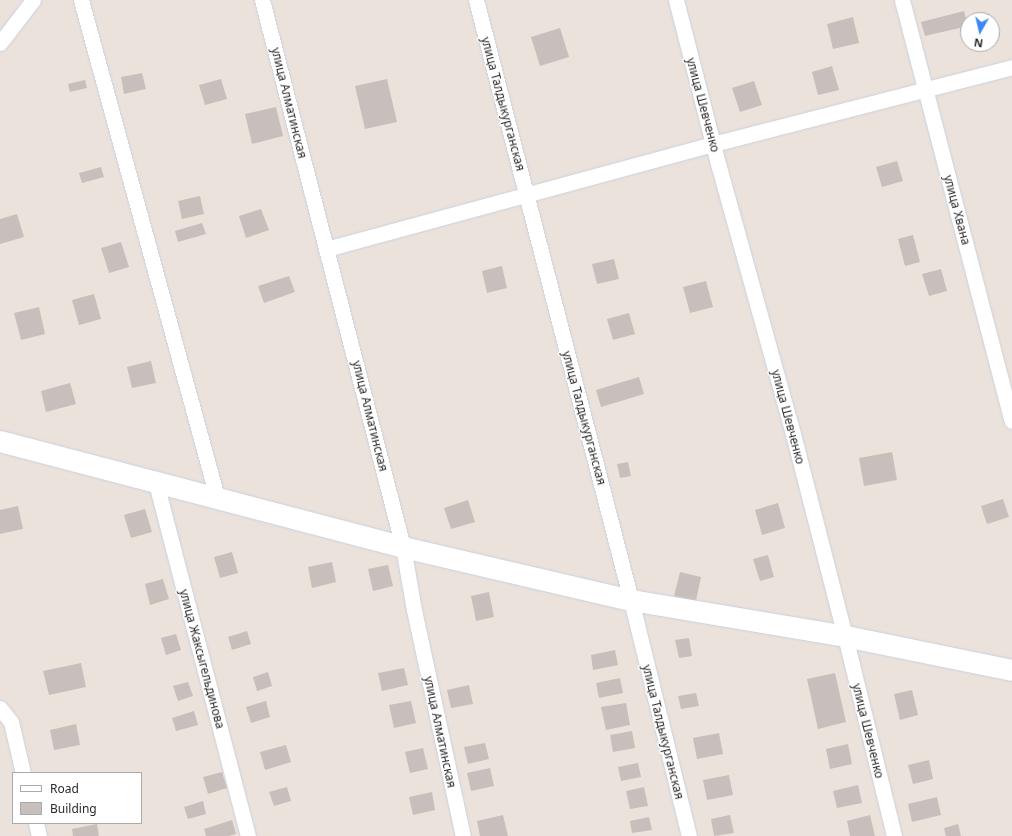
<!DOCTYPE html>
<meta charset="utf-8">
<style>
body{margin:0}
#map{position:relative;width:1012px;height:836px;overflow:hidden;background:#ece2dc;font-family:"Noto Sans",sans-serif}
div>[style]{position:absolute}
.building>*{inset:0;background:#c7bfbb}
.roads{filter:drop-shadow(0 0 1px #cad1db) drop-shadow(0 0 1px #cad1db)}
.street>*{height:15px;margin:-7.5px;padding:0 7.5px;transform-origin:7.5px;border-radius:7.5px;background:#fff}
.secondary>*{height:21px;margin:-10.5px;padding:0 10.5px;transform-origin:10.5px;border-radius:10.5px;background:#fff}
span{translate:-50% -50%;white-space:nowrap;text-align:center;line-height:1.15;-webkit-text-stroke:3px #fff;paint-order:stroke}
.street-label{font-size:12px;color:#2a2a2a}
.legend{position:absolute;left:12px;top:772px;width:130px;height:52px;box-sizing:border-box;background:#fff;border:1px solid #aaa;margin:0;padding:5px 7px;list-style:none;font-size:12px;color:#2a2a2a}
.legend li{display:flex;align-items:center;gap:8px;height:20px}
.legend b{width:20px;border:1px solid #aaa}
.north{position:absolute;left:960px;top:12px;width:40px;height:40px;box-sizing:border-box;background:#fff;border:1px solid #aaa;border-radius:50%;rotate:188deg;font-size:11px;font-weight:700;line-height:16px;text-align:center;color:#2a2a2a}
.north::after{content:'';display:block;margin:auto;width:14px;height:18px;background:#3d86f7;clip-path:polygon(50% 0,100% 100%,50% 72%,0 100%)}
</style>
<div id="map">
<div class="building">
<div style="clip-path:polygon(964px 11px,968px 26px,925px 36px,921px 22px)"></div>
<div style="clip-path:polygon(853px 17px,859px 43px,833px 49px,827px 24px)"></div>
<div style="clip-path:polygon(560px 28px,569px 57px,540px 66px,531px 37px)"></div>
<div style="clip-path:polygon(832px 66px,839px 90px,818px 95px,812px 72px)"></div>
<div style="clip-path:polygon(142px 73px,146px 89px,124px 94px,121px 77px)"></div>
<div style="clip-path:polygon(221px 79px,227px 99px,205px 105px,199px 85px)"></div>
<div style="clip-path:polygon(387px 79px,397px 122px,365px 129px,355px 86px)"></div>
<div style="clip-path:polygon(85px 80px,87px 88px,70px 92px,68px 84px)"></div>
<div style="clip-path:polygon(754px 81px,762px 105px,740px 112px,732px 88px)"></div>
<div style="clip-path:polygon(276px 107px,283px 136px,252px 144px,245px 114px)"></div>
<div style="clip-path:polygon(897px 161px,903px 181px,882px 187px,876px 167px)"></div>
<div style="clip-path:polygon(101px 167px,104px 177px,82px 183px,79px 173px)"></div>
<div style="clip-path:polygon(200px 196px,204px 214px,182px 219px,178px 201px)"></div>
<div style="clip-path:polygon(261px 209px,269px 230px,246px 238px,239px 216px)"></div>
<div style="clip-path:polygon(17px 214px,24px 237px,0 244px,0 219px)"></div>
<div style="clip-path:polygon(202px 223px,206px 234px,178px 242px,175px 231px)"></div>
<div style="clip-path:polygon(913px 235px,920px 262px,905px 266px,898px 239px)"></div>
<div style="clip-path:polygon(121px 242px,129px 267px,109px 273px,101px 248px)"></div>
<div style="clip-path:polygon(614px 259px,619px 279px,597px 284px,592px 264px)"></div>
<div style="clip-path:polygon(502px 266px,507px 288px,487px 293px,482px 271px)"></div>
<div style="clip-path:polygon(941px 269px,947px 291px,929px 296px,922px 274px)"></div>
<div style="clip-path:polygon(289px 276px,295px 292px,264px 303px,258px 286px)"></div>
<div style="clip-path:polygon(706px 281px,713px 307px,690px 313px,683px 287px)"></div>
<div style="clip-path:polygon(94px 294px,101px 319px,79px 325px,72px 300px)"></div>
<div style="clip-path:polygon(39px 307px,45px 334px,21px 340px,14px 313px)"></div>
<div style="clip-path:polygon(629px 313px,635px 334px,613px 340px,607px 319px)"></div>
<div style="clip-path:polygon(151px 361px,156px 383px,132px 388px,127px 367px)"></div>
<div style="clip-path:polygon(639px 377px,644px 394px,601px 407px,596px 390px)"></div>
<div style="clip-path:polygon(70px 383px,76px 404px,46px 412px,41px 391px)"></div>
<div style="clip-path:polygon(892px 452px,897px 480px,864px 486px,859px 458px)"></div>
<div style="clip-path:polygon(628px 462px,631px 476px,620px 478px,617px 464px)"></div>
<div style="clip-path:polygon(1003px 499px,1009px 517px,987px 524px,981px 506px)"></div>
<div style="clip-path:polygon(468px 500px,475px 522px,451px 529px,444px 508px)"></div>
<div style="clip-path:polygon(778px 503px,785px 528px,762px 535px,755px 510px)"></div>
<div style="clip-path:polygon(18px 506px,23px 529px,0 534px,0 510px)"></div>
<div style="clip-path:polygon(145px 509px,152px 532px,131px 538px,124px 515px)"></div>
<div style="clip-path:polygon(232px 552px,238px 573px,220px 578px,214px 557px)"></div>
<div style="clip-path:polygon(768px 555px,774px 577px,760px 581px,753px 559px)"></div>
<div style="clip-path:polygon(332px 562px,336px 582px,312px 588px,308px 567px)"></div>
<div style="clip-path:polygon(388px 565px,393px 586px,373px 591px,368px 569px)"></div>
<div style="clip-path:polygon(680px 572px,701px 577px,696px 601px,674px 596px)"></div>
<div style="clip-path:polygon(163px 579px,169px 599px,150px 605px,145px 584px)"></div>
<div style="clip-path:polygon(489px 592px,494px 617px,476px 621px,471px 596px)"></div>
<div style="clip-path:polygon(247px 631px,251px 644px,232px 650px,228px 637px)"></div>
<div style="clip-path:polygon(176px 634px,181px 650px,166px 655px,161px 638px)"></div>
<div style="clip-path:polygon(689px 638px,692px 656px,679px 658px,675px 640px)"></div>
<div style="clip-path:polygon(615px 650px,618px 665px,593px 670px,591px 655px)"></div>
<div style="clip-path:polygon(81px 663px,86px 687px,49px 695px,43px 671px)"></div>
<div style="clip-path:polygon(404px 668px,408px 685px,382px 691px,378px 673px)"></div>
<div style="clip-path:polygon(268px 672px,272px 686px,257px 691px,253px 677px)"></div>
<div style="clip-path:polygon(835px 673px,846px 722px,818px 729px,807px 679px)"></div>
<div style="clip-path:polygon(620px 678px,623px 693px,599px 698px,596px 683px)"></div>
<div style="clip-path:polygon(188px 682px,193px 696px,178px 701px,173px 686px)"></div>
<div style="clip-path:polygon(469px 685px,473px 704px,451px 708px,447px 690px)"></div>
<div style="clip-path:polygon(912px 690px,918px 715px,900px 720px,894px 694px)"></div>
<div style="clip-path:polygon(696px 693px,699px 706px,681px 709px,678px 696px)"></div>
<div style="clip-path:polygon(266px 701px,270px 717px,251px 723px,246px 707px)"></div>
<div style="clip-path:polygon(411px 701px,416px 723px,394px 728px,389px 705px)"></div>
<div style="clip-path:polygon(626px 703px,630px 725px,606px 730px,601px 707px)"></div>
<div style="clip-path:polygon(194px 711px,198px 725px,176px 731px,172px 718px)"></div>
<div style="clip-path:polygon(76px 724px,80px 745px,54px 750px,50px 730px)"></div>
<div style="clip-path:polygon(632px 731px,635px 748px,613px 752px,610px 735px)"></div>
<div style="clip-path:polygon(719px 733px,723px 754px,697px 759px,693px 738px)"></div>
<div style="clip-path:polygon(485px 743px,489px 759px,468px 764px,464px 747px)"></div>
<div style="clip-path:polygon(848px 744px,852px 764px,830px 769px,826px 749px)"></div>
<div style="clip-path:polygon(286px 745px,291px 762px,265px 770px,260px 752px)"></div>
<div style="clip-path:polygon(423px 748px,428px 769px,410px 773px,405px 752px)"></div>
<div style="clip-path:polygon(929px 760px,933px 779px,913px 784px,908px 765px)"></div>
<div style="clip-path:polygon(638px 763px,641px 777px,621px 781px,618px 767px)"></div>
<div style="clip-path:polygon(490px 768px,494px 786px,471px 791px,467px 773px)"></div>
<div style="clip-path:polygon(222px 772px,227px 788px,208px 794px,203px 777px)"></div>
<div style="clip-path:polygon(729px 775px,733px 795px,707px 800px,703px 780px)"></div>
<div style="clip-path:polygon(858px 785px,862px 803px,837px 808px,833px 791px)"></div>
<div style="clip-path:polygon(287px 787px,291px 801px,274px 806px,269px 792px)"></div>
<div style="clip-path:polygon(644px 787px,648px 806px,630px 809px,626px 791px)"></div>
<div style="clip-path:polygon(432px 792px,435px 810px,413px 815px,409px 797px)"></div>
<div style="clip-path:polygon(937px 797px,941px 815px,912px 822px,908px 804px)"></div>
<div style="clip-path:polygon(203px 801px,206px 814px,188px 819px,184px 807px)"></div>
<div style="clip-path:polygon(503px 815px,508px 836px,480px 836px,477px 821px)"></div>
<div style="clip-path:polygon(730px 815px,734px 833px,714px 836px,711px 819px)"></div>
<div style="clip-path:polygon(870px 815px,875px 836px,850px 836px,847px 821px)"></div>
<div style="clip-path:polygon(649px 817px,652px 830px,632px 833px,630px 821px)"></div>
<div style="clip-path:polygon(232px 820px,236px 834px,228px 836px,206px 836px,204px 829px)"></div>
<div style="clip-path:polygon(97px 824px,99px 836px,73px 836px,72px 829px)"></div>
<div style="clip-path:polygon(958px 824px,961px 836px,946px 836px,944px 828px)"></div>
</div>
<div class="roads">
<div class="street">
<div style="left:81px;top:0;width:515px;rotate:74.7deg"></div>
<div style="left:262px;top:0;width:565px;rotate:75.55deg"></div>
<div style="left:403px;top:547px;width:64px;rotate:80.1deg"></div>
<div style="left:414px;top:610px;width:231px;rotate:77.8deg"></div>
<div style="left:476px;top:0;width:620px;rotate:75.52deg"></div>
<div style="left:631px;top:600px;width:243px;rotate:76.2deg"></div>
<div style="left:676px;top:0;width:172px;rotate:75.6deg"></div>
<div style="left:719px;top:167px;width:273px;rotate:74.5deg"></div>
<div style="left:792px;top:430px;width:213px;rotate:75.6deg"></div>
<div style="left:845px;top:636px;width:206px;rotate:76.2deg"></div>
<div style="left:902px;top:0;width:435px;rotate:75.4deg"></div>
<div style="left:0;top:43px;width:54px;rotate:-52.5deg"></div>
<div style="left:326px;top:249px;width:401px;rotate:-15.2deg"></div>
<div style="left:713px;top:144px;width:309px;rotate:-14.4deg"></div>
<div style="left:156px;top:483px;width:365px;rotate:75.4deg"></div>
<div style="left:0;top:708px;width:18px;rotate:52deg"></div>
<div style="left:11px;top:722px;width:52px;rotate:76.8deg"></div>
<div style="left:36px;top:823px;width:13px;rotate:77deg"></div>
</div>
<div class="secondary">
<div style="left:0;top:441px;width:417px;rotate:14.7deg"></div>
<div style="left:403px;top:547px;width:234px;rotate:13.1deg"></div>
<div style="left:631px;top:600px;width:217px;rotate:9.5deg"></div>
<div style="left:845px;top:636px;width:170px;rotate:11.5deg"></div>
</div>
</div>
<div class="street-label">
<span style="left:289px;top:103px;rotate:76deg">улица Алматинская</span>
<span style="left:503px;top:104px;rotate:75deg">улица Талдыкурганская</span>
<span style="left:703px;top:105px;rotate:75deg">улица Шевченко</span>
<span style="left:957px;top:210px;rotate:75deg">улица Хвана</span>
<span style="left:370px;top:416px;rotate:76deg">улица Алматинская</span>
<span style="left:788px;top:417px;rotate:75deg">улица Шевченко</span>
<span style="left:584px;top:418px;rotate:75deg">улица Талдыкурганская</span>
<span style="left:202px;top:659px;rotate:75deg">улица Жаксыгельдинова</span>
<span style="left:868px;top:731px;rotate:76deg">улица Шевченко</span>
<span style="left:440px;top:732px;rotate:78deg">улица Алматинская</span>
<span style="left:663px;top:732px;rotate:76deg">улица Талдыкурганская</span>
</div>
<ul class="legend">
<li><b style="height:5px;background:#fff"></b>Road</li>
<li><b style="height:11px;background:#c7bfbb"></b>Building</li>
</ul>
<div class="north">N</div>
</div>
